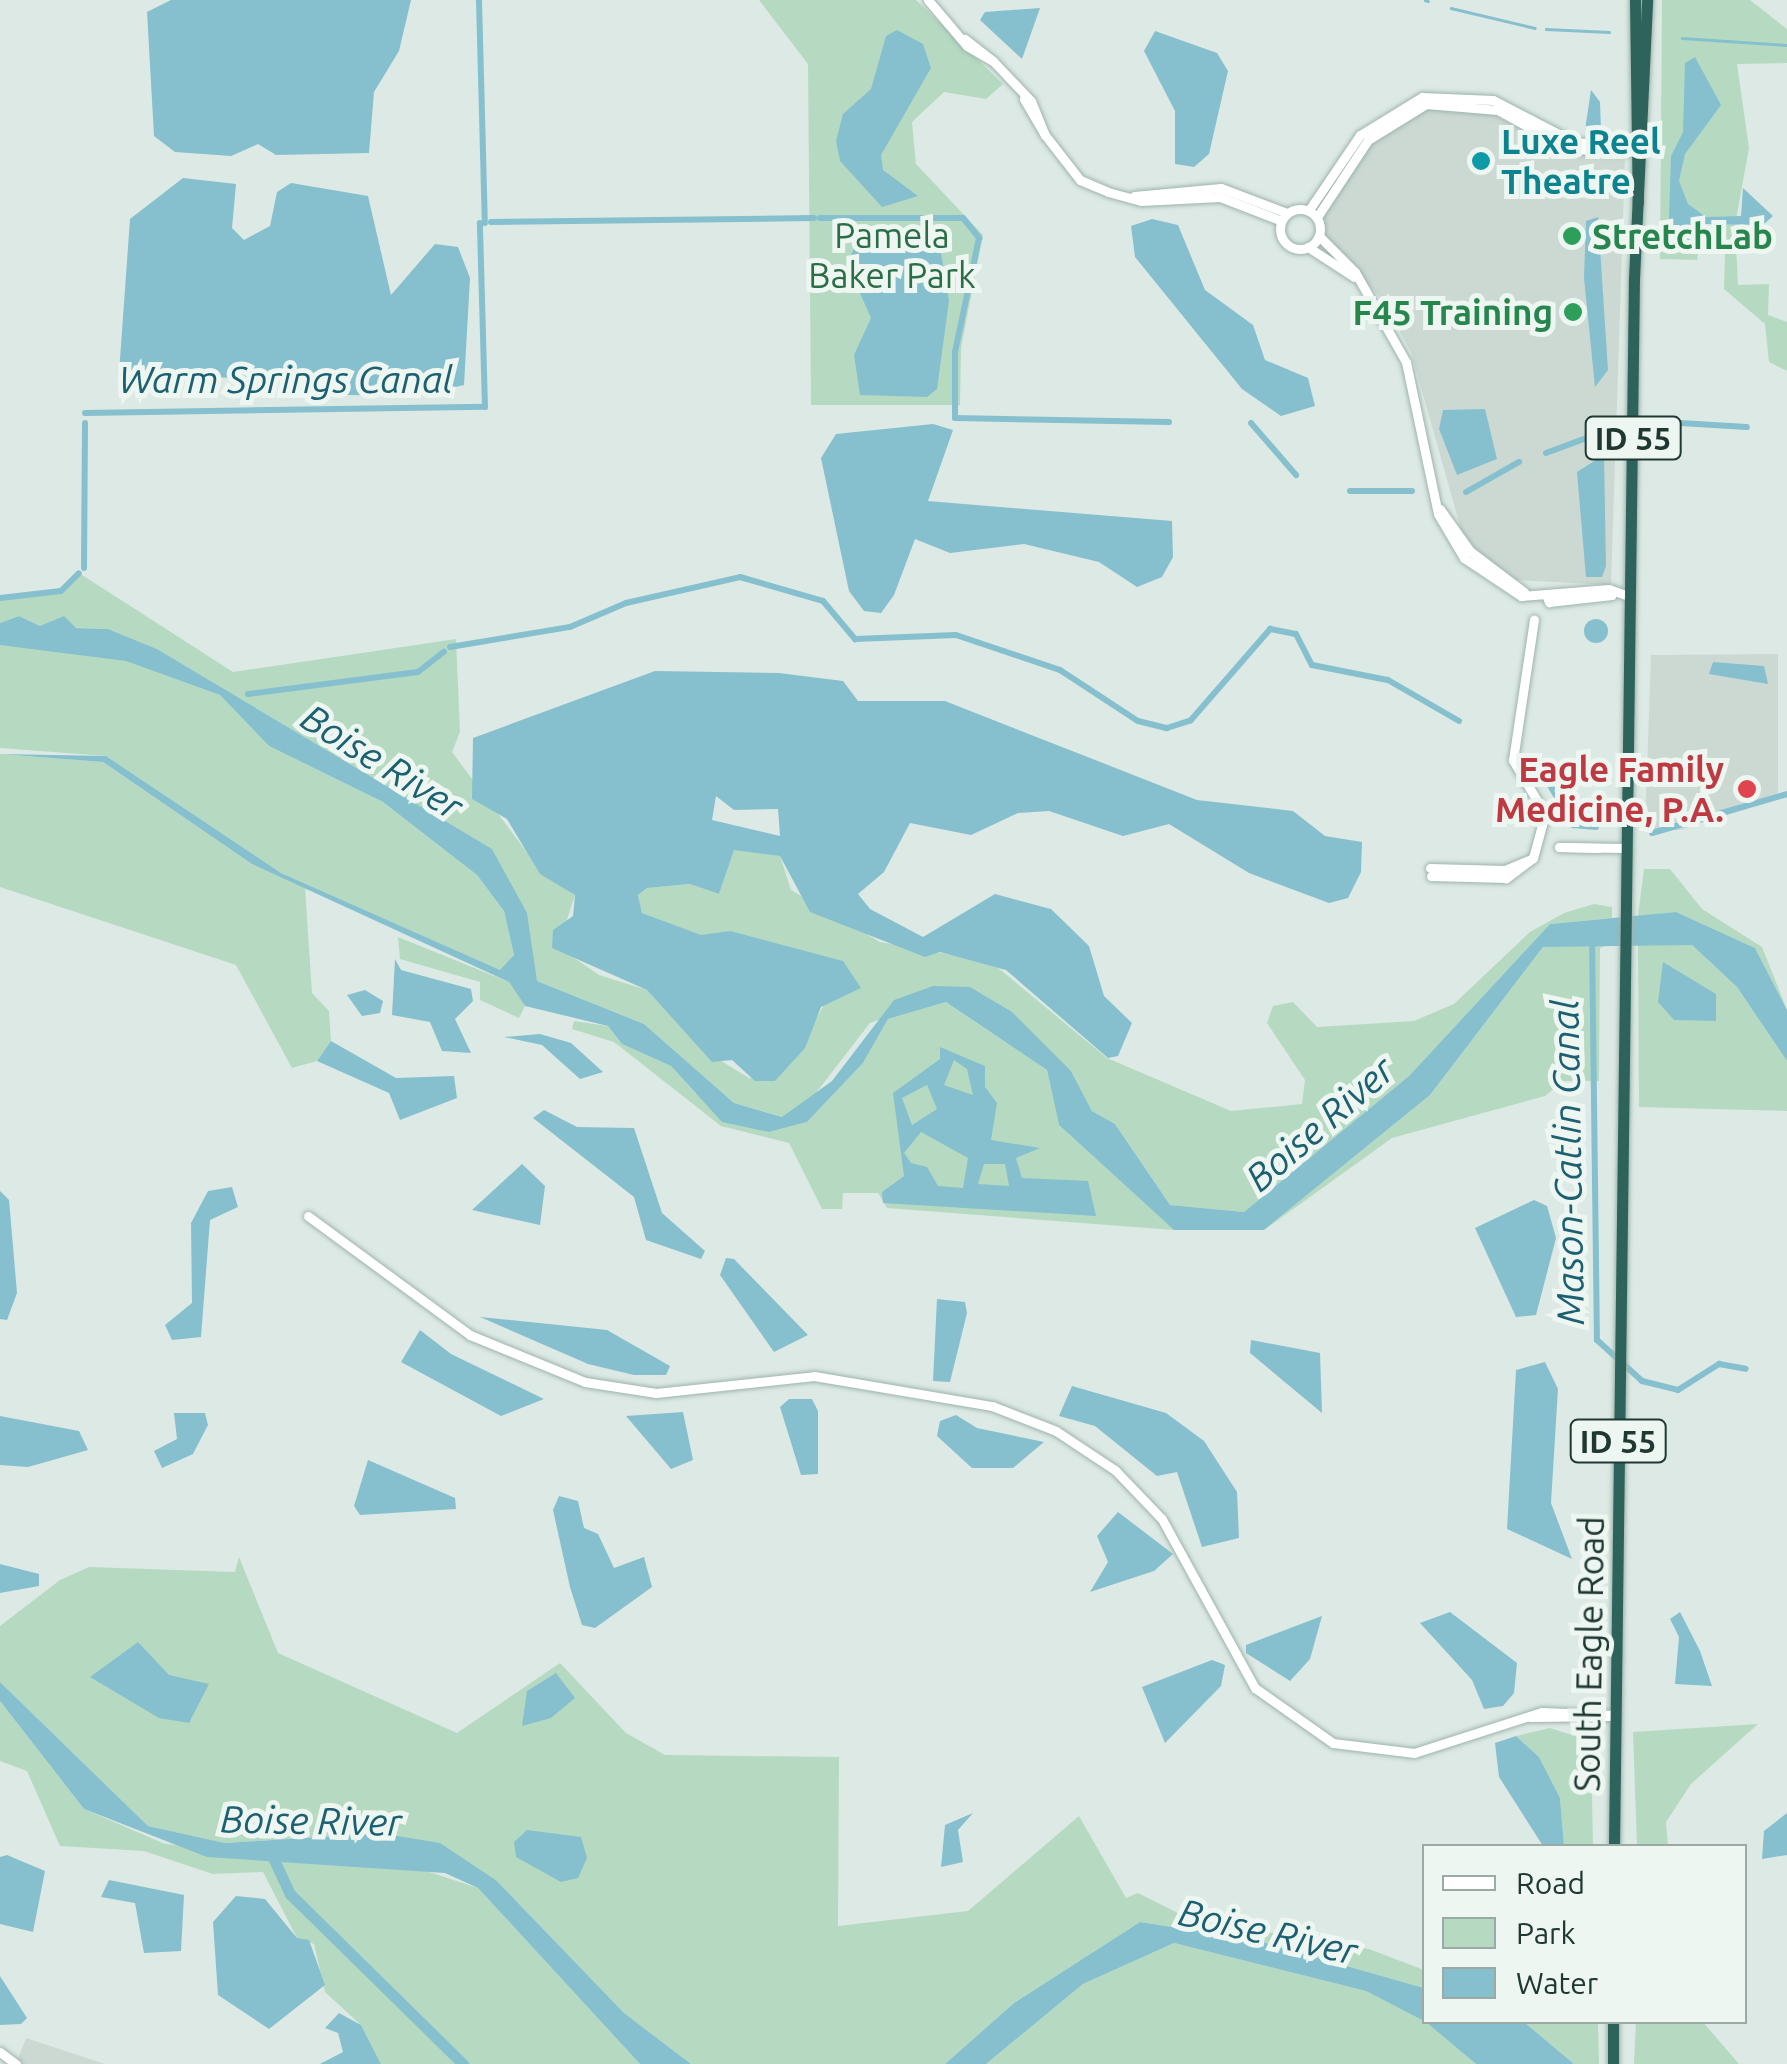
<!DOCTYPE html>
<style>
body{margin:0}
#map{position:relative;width:1787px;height:2064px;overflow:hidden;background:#dde9e4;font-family:Ubuntu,sans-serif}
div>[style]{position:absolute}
.built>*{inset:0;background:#ccd9d3}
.green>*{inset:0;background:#b6dac1}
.water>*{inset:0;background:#86c0ce}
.round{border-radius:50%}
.stream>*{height:2.5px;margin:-1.25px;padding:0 1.25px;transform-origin:1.25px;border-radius:1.25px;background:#86c0ce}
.canal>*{height:6px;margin:-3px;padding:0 3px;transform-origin:3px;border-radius:3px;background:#86c0ce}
.river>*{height:11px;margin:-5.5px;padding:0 5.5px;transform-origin:5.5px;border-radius:5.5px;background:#86c0ce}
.roads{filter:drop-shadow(0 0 2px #9db4ad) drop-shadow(0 0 2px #9db4ad)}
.secondary>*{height:9px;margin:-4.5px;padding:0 4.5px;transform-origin:4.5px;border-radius:4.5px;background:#fff}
.secondary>.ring{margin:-4.5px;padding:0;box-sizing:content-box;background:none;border:9px solid #fff;border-radius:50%}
.highway>*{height:11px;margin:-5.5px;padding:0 5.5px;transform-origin:5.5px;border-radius:5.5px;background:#2d635a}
.dots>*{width:28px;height:28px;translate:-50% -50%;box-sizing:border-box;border:5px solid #eef6f2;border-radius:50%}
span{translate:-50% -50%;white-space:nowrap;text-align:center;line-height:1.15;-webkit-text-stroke:10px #eef6f2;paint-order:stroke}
.shield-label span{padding:2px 8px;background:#eef6f2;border:2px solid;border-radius:8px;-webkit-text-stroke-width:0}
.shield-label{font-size:32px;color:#203832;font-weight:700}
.culture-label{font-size:35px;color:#0d838f;font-weight:700}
.left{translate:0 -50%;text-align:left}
.park-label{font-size:35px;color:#2b6d47}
.leisure-label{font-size:35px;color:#27864d;font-weight:700}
.right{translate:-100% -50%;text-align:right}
.health-label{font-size:35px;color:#be3a42;font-weight:700}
.street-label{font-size:35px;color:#203832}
.water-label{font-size:38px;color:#1c6071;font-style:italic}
.legend{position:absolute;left:1422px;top:1844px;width:325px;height:180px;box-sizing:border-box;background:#eef6f2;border:2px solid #9caaa5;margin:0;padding:12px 18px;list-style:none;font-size:30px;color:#203832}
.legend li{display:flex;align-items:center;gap:20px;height:50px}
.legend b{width:50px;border:2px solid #9caaa5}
</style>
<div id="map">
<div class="built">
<div style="clip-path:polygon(1430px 108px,1485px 110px,1559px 151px,1625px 159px,1611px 585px,1514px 580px,1464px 540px,1411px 352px,1382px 299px,1324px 238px,1324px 208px,1367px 147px)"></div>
<div style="clip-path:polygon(1778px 654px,1778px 799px,1680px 830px,1645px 830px,1651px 655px)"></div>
<div style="clip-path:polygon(26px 2038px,105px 2064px,16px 2064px)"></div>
</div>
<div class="green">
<div style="clip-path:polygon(759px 0,916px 0,1003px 84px,986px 99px,944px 92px,912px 122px,916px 164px,983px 235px,961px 348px,960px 405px,811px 405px,808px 64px)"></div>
<div style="clip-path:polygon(1662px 0,1750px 0,1787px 29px,1787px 63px,1737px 64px,1749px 148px,1735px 225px,1738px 285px,1769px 284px,1768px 315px,1787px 322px,1787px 371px,1769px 362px,1765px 324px,1724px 289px,1726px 217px,1702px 225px,1697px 260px,1660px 259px)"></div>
<div style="clip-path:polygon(79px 573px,233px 672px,456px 639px,460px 732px,452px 752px,540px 870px,575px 895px,558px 947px,599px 975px,647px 990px,700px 1048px,749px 1078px,769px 1078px,798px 1052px,825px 1003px,860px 988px,842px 961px,701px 936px,642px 913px,638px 895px,647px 888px,691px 884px,719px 894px,734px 849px,780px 856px,791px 890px,880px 942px,991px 962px,1107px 1058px,1231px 1111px,1302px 1104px,1305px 1080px,1267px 1023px,1273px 1006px,1293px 1002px,1317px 1027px,1414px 1021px,1454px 1004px,1530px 932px,1564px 913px,1594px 904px,1612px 907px,1612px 918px,1550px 924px,1409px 1076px,1244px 1212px,1170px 1205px,1115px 1124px,1092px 1111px,1071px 1071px,970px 987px,870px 1023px,805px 1107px,783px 1117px,734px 1103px,644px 1024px,537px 981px,491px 849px,157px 649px,108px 629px,40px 626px,19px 616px,0 623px,0 598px,61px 591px)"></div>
<div style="clip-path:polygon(24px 642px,127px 661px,220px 695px,269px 746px,383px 802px,477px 875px,504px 911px,514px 955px,501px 971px,281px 873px,106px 756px,0 748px,0 645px)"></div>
<div style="clip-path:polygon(0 754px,103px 762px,252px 864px,305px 888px,312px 993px,329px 1011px,331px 1041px,317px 1061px,292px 1068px,236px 965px,0 887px)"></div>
<div style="clip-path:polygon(1644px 869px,1670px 869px,1702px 909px,1762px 947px,1787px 1010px,1755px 948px,1676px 912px,1638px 916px)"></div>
<div style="clip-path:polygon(398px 937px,509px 982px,525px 1006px,519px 1018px,480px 1000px,480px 982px,400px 959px)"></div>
<div style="clip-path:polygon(1612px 943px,1600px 948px,1599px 1081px,1563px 1081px,1545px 1096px,1392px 1138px,1264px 1230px,1430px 1095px,1543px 947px)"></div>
<div style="clip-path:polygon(1638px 943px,1692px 945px,1737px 987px,1787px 1061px,1787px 1111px,1639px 1107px)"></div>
<div style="clip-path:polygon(946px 1002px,1047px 1070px,1059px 1125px,1174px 1230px,887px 1208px,878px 1193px,843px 1193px,842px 1209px,822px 1209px,789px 1143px,721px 1126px,614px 1042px,572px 1029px,574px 1021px,608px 1026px,622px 1044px,671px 1066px,696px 1094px,769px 1132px,807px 1122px,863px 1063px,888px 1019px)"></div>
<div style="clip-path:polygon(239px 1557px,278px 1653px,457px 1733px,560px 1663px,626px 1733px,665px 1755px,839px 1757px,838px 1926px,968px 1911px,1079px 1816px,1126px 1898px,1138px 1893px,1190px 1919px,1369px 1949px,1424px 1970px,1424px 1988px,1255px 1940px,1140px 1922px,1014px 2003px,945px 2064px,691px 2064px,624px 2013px,497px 1881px,380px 1833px,225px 1843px,148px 1826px,0 1682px,0 1626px,60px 1580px,89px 1567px,235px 1572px)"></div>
<div style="clip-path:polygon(0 1701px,84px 1809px,165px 1844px,417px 1868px,478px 1888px,640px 2064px,381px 2064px,361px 2025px,325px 1992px,314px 1944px,297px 1938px,263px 1872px,213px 1874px,144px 1851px,60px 1846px,27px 1771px,0 1761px)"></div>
<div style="clip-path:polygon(1758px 1724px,1691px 1784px,1666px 1822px,1668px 1846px,1637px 1846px,1633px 1732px)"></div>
<div style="clip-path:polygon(1550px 1728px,1591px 1741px,1593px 1846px,1564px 1846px,1560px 1798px,1539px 1757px,1516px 1736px)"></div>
<div style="clip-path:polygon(1174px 1943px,1366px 1991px,1427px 2022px,1476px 2064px,986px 2064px,1083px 1984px)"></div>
<div style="clip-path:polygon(1524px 2022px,1598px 2022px,1599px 2064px,1574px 2064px)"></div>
<div style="clip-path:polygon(1636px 2022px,1703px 2022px,1739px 2064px,1634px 2064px)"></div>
</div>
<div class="water">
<div style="clip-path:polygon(171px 0,411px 0,399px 51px,374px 92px,369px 153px,276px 155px,258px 144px,231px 156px,175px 152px,154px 136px,147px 12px)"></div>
<div style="clip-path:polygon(1040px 8px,1022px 59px,980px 20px,985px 12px)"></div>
<div style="clip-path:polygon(897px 30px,923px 44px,931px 68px,881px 155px,883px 170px,918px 196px,882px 207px,840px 161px,836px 141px,843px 114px,871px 89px,886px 36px)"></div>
<div style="clip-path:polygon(1155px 31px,1217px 53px,1228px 71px,1209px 154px,1194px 167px,1175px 164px,1175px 111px,1144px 51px)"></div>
<div style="clip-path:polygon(1695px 57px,1721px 105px,1685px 154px,1679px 181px,1688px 204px,1706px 217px,1741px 216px,1743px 188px,1773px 216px,1763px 225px,1705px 224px,1682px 253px,1668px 246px,1671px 156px,1683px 132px,1685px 63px)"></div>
<div style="clip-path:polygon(1591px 90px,1600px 102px,1601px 130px,1585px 130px)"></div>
<div style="clip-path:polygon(183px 178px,236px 184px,232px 228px,244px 240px,270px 226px,277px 192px,291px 183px,368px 196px,391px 295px,435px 244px,458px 247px,470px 278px,464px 385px,416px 396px,347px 395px,298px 381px,119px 373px,130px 219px)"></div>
<div style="clip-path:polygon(1598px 217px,1608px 370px,1595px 387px,1584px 278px,1586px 221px)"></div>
<div style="clip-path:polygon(1152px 219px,1178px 225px,1205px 290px,1253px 325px,1265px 360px,1308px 378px,1315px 406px,1281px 416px,1242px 389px,1135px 257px,1131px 226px)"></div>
<div style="clip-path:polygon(857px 242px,941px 253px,949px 301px,937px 389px,927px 397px,860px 395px,854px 355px,871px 318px,847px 264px)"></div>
<div style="clip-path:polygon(1485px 409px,1497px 459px,1457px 475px,1439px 429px,1443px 410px)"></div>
<div style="clip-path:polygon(933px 424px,953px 430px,928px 501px,1172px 521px,1173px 557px,1162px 577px,1137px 587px,1099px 562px,1024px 544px,950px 553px,915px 539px,894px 595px,881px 613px,864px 611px,849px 591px,821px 458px,836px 434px)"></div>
<div style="clip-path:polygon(1604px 455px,1606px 566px,1602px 577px,1586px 577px,1577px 472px)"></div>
<div style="clip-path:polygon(19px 616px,40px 626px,64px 616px,76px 628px,108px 629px,157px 649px,492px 849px,527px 913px,537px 981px,644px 1024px,734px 1103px,782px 1117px,832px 1081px,894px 1000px,933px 986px,970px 987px,1012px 1012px,1071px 1071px,1092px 1111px,1115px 1124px,1170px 1205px,1244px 1212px,1409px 1076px,1550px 924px,1676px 912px,1755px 948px,1787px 1010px,1787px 1061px,1737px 987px,1692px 945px,1543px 947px,1430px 1095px,1264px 1230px,1174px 1230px,1059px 1125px,1047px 1070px,946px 1002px,888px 1019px,863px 1063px,807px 1122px,769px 1132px,722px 1122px,671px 1066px,622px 1044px,608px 1026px,525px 1006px,509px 982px,252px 864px,103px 762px,0 754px,106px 756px,281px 873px,500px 970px,514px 955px,504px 911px,477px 875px,383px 802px,269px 746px,220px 695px,126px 661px,0 645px,0 623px)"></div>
<div class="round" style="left:1584px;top:619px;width:24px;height:24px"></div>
<div style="clip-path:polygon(1713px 662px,1764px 666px,1768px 684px,1709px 674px)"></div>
<div style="clip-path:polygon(evenodd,655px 671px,779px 673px,843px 681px,858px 701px,945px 701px,1197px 800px,1293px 811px,1325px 836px,1362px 842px,1361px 872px,1348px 898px,1329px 903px,1249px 873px,1169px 824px,1123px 836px,1049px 811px,1018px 813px,971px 835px,910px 823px,884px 872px,858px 894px,870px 909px,923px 937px,995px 894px,1051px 909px,1089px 946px,1104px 996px,1132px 1023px,1118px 1056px,1108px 1058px,1006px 970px,940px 952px,925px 957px,810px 912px,780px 856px,734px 850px,719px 894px,690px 884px,647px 888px,638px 895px,642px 913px,701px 935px,730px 931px,843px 961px,861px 988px,821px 1007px,805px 1048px,775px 1081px,755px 1081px,732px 1060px,712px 1062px,647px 990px,552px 948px,553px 930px,573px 916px,575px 895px,540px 874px,507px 819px,472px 799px,473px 738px,655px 671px,716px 796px,734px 810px,778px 809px,780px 836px,712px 820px,716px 796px)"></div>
<div style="clip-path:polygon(395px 959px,401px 970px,471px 989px,473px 1001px,455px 1019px,471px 1053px,442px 1051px,430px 1022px,392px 1015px)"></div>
<div style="clip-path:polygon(1663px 962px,1716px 994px,1716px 1021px,1674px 1020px,1658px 1002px)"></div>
<div style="clip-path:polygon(365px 990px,383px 1001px,380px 1013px,362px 1016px,347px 995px)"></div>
<div style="clip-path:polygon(540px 1034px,571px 1043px,603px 1072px,580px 1079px,542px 1045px,504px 1037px)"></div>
<div style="clip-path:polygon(331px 1041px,396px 1078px,454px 1076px,457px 1098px,400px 1120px,389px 1093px,317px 1061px)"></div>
<div style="clip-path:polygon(evenodd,940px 1047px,985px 1066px,985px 1087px,997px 1103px,991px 1140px,1040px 1148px,1016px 1158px,1022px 1178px,1088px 1181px,1096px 1216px,883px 1203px,882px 1192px,904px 1176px,893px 1093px,940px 1059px,940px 1047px,954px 1060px,967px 1069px,973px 1095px,944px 1085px,954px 1060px,940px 1047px,927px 1085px,937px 1109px,912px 1125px,902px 1098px,927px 1085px,940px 1047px,921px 1132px,968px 1158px,963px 1188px,938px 1186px,927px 1167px,911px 1163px,904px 1153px,921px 1132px,940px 1047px,1005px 1164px,1009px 1186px,978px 1184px,984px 1164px,1005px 1164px)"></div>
<div style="clip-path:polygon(544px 1110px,577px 1127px,634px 1128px,662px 1213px,705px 1251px,701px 1259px,646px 1240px,634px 1197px,533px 1118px)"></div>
<div style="clip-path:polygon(522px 1164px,545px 1186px,540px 1225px,472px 1210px)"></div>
<div style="clip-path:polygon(232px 1187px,238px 1207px,210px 1220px,201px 1337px,172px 1340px,165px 1325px,192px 1303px,191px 1223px,208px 1191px)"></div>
<div style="clip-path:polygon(0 1191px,9px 1200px,17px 1293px,7px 1320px,0 1319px)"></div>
<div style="clip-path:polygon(1534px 1200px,1547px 1206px,1556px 1238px,1536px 1315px,1516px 1317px,1475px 1228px)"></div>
<div style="clip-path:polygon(726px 1258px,734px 1259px,808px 1335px,774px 1352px,720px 1275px)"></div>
<div style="clip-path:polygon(937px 1299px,965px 1302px,967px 1313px,950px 1382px,933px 1381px)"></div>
<div style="clip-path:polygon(480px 1317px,607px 1330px,670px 1366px,666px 1375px,634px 1375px,588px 1364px)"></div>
<div style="clip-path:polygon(420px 1330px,451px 1354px,544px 1399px,501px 1416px,401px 1362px)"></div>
<div style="clip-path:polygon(1251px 1340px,1320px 1353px,1322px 1413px,1250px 1353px)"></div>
<div style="clip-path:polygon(1545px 1362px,1558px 1389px,1551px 1503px,1572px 1559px,1507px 1529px,1516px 1370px)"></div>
<div style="clip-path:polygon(1072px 1386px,1166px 1413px,1204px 1441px,1237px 1492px,1239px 1538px,1202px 1547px,1177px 1472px,1157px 1476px,1095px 1426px,1059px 1416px)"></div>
<div style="clip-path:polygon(789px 1399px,812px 1399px,818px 1411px,818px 1474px,801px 1475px,780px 1407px)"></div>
<div style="clip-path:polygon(683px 1412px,693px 1460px,671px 1469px,626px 1416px)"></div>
<div style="clip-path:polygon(174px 1413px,205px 1413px,208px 1425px,193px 1454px,162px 1468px,154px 1451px,177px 1439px)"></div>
<div style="clip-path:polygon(956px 1415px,977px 1428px,1044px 1442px,1013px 1468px,972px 1468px,937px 1436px,940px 1421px)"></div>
<div style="clip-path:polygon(0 1416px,79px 1431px,88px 1450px,28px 1467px,0 1465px)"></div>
<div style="clip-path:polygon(368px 1460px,455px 1498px,456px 1509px,360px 1515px,354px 1506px)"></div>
<div style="clip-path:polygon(559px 1496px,578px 1501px,584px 1528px,598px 1534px,614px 1568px,644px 1557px,652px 1587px,595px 1628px,582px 1625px,570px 1587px,553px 1510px)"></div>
<div style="clip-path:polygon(1118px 1512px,1173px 1554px,1154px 1571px,1090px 1592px,1108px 1562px,1097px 1536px)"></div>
<div style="clip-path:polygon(0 1564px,39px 1574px,39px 1586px,0 1593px)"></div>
<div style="clip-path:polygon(1450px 1612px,1517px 1663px,1514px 1693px,1503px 1706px,1484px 1709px,1472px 1680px,1420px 1623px)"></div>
<div style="clip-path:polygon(1680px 1612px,1700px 1651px,1712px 1686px,1675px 1684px,1679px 1637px,1670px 1619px)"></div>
<div style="clip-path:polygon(1322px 1616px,1310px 1659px,1290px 1681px,1246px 1653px,1246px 1645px)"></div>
<div style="clip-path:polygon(138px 1642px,169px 1675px,209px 1684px,189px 1723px,159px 1718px,90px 1677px)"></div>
<div style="clip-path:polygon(1212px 1660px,1225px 1665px,1221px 1686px,1165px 1743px,1142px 1687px)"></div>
<div style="clip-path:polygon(556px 1673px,575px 1698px,551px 1718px,522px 1726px,527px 1691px)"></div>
<div style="clip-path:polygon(0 1682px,148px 1826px,225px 1843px,380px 1833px,440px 1843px,497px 1881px,624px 2013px,691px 2064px,640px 2064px,478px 1888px,445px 1873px,207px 1857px,84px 1809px,0 1701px)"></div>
<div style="clip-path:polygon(1516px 1736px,1539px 1757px,1560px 1798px,1564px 1846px,1543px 1846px,1499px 1777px,1495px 1743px)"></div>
<div style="clip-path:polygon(973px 1813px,958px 1830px,963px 1862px,941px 1867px,945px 1825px)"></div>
<div style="clip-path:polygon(1787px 1813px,1787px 1855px,1762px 1859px,1764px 1831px)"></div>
<div style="clip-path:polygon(527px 1830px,581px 1837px,587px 1858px,578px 1878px,561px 1882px,516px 1857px,514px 1842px)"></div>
<div style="clip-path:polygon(7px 1855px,45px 1871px,33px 1932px,0 1924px,0 1857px)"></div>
<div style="clip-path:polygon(109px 1880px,184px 1895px,181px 1951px,144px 1953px,135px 1903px,101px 1897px)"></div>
<div style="clip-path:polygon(236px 1896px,265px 1899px,297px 1938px,309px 1940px,325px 1985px,269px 2029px,218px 1995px,213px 1922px)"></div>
<div style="clip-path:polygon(1140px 1922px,1255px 1940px,1424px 1988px,1424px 2021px,1366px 1991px,1174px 1943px,1083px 1984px,986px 2064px,945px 2064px,1014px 2003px)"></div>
<div style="clip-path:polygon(0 1976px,27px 2018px,21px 2024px,0 2025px)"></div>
<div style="clip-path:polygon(339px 2013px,361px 2025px,381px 2064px,320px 2064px,343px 2052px,338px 2033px,325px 2028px)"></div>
<div style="clip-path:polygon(1426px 2022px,1524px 2022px,1574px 2064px,1476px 2064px)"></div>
</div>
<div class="stream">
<div style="left:1425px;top:0;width:3px;rotate:18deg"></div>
<div style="left:1451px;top:8px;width:86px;rotate:13.4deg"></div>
<div style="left:1546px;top:29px;width:63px;rotate:2.7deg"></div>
<div style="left:1682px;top:38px;width:105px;rotate:3.8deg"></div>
</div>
<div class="canal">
<div style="left:479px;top:0;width:223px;rotate:88.5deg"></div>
<div style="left:820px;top:218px;width:143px"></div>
<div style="left:963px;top:218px;width:26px;rotate:51deg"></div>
<div style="left:979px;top:238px;width:116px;rotate:101.9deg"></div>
<div style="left:955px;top:352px;width:66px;rotate:90deg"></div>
<div style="left:955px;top:418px;width:214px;rotate:1.1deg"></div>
<div style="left:491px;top:222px;width:323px;rotate:-0.7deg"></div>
<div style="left:85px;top:413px;width:400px;rotate:-0.9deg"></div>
<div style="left:485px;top:407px;width:184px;rotate:-91.6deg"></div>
<div style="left:1663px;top:422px;width:84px;rotate:3.4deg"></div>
<div style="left:1251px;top:423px;width:69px;rotate:49.1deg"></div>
<div style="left:1546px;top:453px;width:75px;rotate:-20.4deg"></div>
<div style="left:1350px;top:491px;width:62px"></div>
<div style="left:1466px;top:492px;width:61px;rotate:-29.5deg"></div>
<div style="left:84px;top:568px;width:145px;rotate:-89.6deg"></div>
<div style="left:0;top:598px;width:61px;rotate:-6.5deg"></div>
<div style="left:61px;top:591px;width:25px;rotate:-45deg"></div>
<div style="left:450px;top:647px;width:122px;rotate:-9.5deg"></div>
<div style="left:570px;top:627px;width:61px;rotate:-23.2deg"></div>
<div style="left:626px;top:603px;width:117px;rotate:-12.8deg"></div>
<div style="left:740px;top:577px;width:86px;rotate:16.1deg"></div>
<div style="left:823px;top:601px;width:50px;rotate:49.9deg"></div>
<div style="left:855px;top:639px;width:101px;rotate:-2.3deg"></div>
<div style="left:956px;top:635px;width:110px;rotate:18.6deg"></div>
<div style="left:1060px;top:670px;width:93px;rotate:33.2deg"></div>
<div style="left:1138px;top:721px;width:30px;rotate:14deg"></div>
<div style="left:1167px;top:728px;width:25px;rotate:-18deg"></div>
<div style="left:1191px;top:720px;width:121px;rotate:-49deg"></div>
<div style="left:1270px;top:629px;width:26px;rotate:11deg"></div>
<div style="left:1296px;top:634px;width:35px;rotate:63deg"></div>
<div style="left:1312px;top:665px;width:77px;rotate:11.2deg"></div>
<div style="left:1388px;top:680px;width:82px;rotate:30deg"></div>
<div style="left:248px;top:694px;width:171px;rotate:-7.4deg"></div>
<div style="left:418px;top:672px;width:33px;rotate:-38deg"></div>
<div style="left:1540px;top:768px;width:66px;rotate:59.9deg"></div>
<div style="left:1573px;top:825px;width:23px;rotate:5deg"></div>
<div style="left:1652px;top:833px;width:141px;rotate:-16.1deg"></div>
<div style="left:1592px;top:936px;width:404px;rotate:89.3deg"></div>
<div style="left:1597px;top:1340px;width:61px;rotate:42.3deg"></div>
<div style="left:1642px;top:1381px;width:37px;rotate:14deg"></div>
<div style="left:1678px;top:1390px;width:49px;rotate:-32.4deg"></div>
<div style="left:1719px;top:1364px;width:27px;rotate:10deg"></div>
</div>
<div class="river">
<div style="left:269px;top:1849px;width:50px;rotate:65deg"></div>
<div style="left:290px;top:1894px;width:243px;rotate:44.5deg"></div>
</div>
<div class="roads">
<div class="secondary">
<div style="left:928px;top:0;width:60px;rotate:49.7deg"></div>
<div style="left:967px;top:46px;width:30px;rotate:30deg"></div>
<div style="left:993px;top:61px;width:36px;rotate:-142deg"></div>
<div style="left:993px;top:61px;width:55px;rotate:46.5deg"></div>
<div style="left:1031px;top:101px;width:37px;rotate:68deg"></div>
<div style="left:1045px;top:135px;width:42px;rotate:-120.3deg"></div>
<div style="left:1045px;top:135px;width:57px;rotate:52.1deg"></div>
<div style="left:1080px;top:180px;width:30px;rotate:23deg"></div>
<div style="left:1108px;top:192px;width:34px;rotate:15deg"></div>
<div style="left:1141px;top:201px;width:79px;rotate:-2.9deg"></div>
<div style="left:1220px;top:197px;width:66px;rotate:21.2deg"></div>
<div style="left:1134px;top:196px;width:87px;rotate:-5.3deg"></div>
<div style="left:1221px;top:188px;width:71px;rotate:20.7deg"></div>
<div class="ring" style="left:1280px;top:209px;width:31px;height:31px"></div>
<div style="left:1309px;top:210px;width:91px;rotate:-55.8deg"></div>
<div style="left:1360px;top:135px;width:73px;rotate:-31.5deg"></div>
<div style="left:1422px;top:97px;width:71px;rotate:2.4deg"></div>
<div style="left:1493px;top:100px;width:93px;rotate:27.4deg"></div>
<div style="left:1576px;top:143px;width:58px;rotate:-2deg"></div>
<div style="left:1317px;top:217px;width:92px;rotate:-56.5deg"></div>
<div style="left:1368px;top:140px;width:68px;rotate:-31.8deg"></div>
<div style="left:1426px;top:104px;width:72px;rotate:4.8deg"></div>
<div style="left:1498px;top:110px;width:80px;rotate:29.1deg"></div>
<div style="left:1568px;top:149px;width:66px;rotate:1.7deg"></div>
<div style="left:1319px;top:236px;width:51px;rotate:45deg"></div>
<div style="left:1355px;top:272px;width:103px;rotate:60.5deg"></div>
<div style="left:1406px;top:362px;width:155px;rotate:78.1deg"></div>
<div style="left:1438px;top:514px;width:51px;rotate:59.4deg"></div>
<div style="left:1464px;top:558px;width:69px;rotate:33.7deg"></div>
<div style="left:1521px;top:596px;width:88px;rotate:-4.5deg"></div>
<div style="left:1609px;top:589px;width:23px;rotate:20deg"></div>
<div style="left:1308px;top:247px;width:55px;rotate:33.1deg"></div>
<div style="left:1440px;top:509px;width:52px;rotate:54.5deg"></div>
<div style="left:1470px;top:551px;width:68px;rotate:37.2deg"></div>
<div style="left:1546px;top:595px;width:8px;rotate:67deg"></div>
<div style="left:1549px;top:602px;width:63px;rotate:-6.3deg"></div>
<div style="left:1599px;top:848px;width:40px;rotate:-178.6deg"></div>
<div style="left:1559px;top:847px;width:66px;rotate:0.9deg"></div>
<div style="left:1533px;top:858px;width:46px;rotate:-74.7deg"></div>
<div style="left:1545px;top:814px;width:63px;rotate:-120.7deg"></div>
<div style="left:1513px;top:760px;width:142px;rotate:-81.5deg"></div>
<div style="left:1430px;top:868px;width:75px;rotate:1.5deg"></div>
<div style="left:1505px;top:870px;width:30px;rotate:-23deg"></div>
<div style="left:1533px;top:858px;width:34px;rotate:143deg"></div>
<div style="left:1506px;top:878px;width:75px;rotate:-178.5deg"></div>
<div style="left:308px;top:1216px;width:201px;rotate:36.3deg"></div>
<div style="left:470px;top:1335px;width:124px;rotate:22.2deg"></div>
<div style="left:585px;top:1382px;width:72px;rotate:8.8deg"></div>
<div style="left:656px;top:1393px;width:159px;rotate:-6.1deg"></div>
<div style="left:814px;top:1376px;width:181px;rotate:9.6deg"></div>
<div style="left:992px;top:1406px;width:69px;rotate:21.3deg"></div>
<div style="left:1056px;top:1431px;width:71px;rotate:33.5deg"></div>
<div style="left:1115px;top:1470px;width:68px;rotate:46.2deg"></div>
<div style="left:1162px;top:1519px;width:193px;rotate:61.2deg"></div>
<div style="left:1255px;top:1688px;width:95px;rotate:35.2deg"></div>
<div style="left:1333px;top:1743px;width:82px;rotate:7deg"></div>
<div style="left:1414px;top:1753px;width:134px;rotate:-17.8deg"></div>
<div style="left:1542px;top:1712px;width:74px;rotate:2.3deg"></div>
<div style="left:1530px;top:1717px;width:81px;rotate:-0.7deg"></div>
<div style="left:0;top:2052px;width:20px;rotate:37deg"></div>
</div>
<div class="highway">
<div style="left:1635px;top:0;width:203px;rotate:89.2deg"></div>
<div style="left:1614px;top:1846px;width:1567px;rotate:-89.27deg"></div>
<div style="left:1634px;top:279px;width:279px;rotate:-87.3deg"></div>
<div style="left:1613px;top:2022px;width:42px;rotate:90deg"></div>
</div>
</div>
<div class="dots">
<div style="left:1481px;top:161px;background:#0f9aa8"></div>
<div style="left:1572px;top:236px;background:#2e9e5b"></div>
<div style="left:1573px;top:312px;background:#2e9e5b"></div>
<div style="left:1747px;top:789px;background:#e0444e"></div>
</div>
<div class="shield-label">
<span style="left:1633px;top:438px">ID 55</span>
<span style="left:1618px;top:1441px">ID 55</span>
</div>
<div class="culture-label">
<span class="left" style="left:1501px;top:161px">Luxe Reel<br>Theatre</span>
</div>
<div class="park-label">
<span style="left:892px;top:255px">Pamela<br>Baker Park</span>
</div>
<div class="leisure-label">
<span class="left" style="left:1592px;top:236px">StretchLab</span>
<span class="right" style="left:1553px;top:312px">F45 Training</span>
</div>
<div class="health-label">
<span class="right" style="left:1724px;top:789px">Eagle Family<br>Medicine, P.A.</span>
</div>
<div class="street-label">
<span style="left:1589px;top:1654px;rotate:-89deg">South Eagle Road</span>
</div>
<div class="water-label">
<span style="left:286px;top:380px">Warm Springs Canal</span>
<span style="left:382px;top:762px;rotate:32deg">Boise River</span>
<span style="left:1320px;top:1124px;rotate:-41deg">Boise River</span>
<span style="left:1568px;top:1162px;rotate:-91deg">Mason-Catlin Canal</span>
<span style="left:311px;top:1821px;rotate:1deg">Boise River</span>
<span style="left:1268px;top:1932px;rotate:13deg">Boise River</span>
</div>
<ul class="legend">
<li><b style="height:12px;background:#fff"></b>Road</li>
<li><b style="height:28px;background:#b6dac1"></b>Park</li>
<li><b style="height:28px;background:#86c0ce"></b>Water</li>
</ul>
</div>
